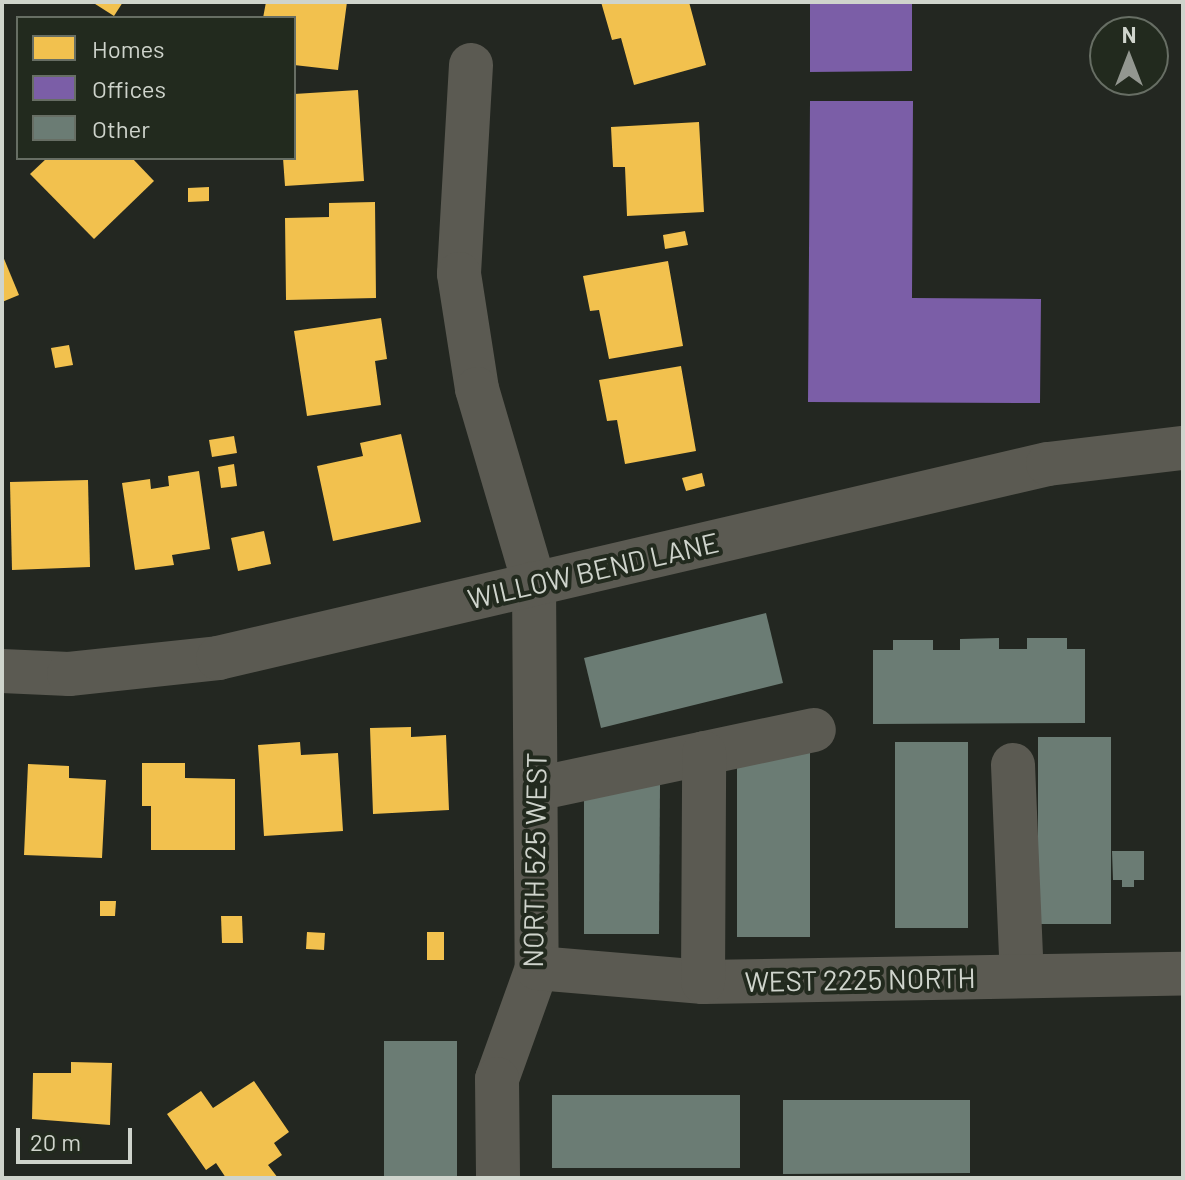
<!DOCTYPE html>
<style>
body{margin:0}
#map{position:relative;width:1185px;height:1180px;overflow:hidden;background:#232721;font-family:Barlow,sans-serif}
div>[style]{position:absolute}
.homes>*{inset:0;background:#f2c14e}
.offices>*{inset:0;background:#7b5ea7}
.building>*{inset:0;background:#6b7c74}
.street>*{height:44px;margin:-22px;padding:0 22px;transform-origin:22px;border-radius:22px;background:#5b5a52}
span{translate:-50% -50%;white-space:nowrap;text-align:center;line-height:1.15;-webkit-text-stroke:8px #222a1e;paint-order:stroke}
.street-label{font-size:28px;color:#cfd4cc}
.frame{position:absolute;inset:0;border:4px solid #cfd4cc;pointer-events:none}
.legend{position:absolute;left:16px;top:16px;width:280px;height:144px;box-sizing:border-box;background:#222a1e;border:2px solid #676e64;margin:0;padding:10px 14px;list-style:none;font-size:24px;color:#cfd4cc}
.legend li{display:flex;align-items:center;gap:16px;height:40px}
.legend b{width:40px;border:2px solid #676e64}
.north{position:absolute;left:1089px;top:16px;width:80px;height:80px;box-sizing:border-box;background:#222a1e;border:2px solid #676e64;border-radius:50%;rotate:0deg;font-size:22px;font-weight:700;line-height:32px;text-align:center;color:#cfd4cc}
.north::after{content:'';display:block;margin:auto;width:28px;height:36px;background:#939790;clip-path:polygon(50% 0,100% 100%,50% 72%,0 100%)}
.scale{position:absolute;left:16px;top:1128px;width:116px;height:36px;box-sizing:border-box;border:4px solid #cfd4cc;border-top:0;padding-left:10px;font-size:24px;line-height:28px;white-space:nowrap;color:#cfd4cc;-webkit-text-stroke:6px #222a1e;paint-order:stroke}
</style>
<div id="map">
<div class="homes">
<div style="clip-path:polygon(92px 2px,123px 2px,114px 16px)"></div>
<div style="clip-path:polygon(266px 2px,347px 2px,338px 70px,294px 65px,294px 18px,263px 18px)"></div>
<div style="clip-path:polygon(601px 2px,689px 2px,706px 65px,634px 85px,621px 38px,612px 40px)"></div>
<div style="clip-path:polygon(358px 90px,364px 181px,285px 186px,283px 158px,294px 158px,294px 94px)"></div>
<div style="clip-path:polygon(699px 122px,704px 212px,627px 216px,625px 167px,613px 167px,611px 127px)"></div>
<div style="clip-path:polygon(47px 158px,132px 158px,154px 181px,94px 239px,30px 174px)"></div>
<div style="clip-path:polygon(209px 187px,209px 201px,188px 202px,188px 188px)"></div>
<div style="clip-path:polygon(375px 202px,376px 298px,286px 300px,285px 218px,329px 217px,329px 203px)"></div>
<div style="clip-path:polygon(685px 231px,688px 245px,665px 249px,663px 235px)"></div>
<div style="clip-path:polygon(2px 254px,19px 295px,2px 302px)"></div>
<div style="clip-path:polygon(668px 261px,683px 346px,609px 359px,599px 310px,590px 311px,583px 276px)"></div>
<div style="clip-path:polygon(381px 318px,387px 359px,375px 361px,381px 405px,307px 416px,294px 331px)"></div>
<div style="clip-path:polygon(69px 345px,73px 365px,55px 368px,51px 348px)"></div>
<div style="clip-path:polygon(681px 366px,696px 451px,625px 464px,617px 420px,607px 421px,599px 380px)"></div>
<div style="clip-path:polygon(401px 434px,421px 522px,333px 541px,317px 466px,363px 456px,360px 443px)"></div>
<div style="clip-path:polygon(234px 436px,237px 453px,212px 457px,209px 440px)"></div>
<div style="clip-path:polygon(234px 464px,237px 486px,221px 488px,218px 467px)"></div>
<div style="clip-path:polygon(199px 471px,210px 549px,172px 555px,174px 565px,135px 570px,122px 483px,150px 479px,151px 489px,169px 486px,168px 476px)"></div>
<div style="clip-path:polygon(702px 473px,705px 486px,686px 491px,682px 478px)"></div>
<div style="clip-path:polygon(88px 480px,90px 567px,12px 570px,10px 482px)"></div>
<div style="clip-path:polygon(264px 531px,271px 564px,238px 571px,231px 538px)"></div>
<div style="clip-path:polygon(411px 727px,411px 737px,446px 735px,449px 810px,373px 814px,370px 728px)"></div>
<div style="clip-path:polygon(300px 742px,301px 755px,338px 753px,343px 831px,264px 836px,258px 745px)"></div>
<div style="clip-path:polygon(142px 763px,185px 763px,185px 778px,235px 779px,235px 850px,151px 850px,151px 806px,142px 806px)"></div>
<div style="clip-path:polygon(28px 764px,69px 766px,69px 778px,106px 780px,102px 858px,24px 855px)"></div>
<div style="clip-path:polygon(100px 901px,116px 901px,115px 916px,100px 916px)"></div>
<div style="clip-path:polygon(221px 916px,242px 916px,243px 943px,222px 943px)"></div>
<div style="clip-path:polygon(307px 932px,325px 933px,324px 950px,306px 949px)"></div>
<div style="clip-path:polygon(427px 932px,444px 932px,444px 960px,427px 960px)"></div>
<div style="clip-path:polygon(71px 1062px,112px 1063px,110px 1125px,32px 1119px,33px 1073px,71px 1073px)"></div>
<div style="clip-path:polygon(254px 1081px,289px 1132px,274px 1143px,282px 1155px,268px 1165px,278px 1178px,226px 1178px,216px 1163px,206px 1170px,167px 1114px,201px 1091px,213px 1108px)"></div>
</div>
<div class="offices">
<div style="clip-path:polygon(810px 2px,912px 2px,912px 71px,810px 72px)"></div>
<div style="clip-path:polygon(810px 101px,913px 101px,912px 298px,1041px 299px,1040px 403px,808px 402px)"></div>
</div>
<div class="building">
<div style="clip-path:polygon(766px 613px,783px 683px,601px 728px,584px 658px)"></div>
<div style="clip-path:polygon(999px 638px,999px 649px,1027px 649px,1027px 638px,1067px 638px,1067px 649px,1085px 649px,1085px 723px,873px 724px,873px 650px,893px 650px,893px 640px,933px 640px,933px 650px,960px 650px,960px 639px)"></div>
<div style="clip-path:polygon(1038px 737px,1111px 737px,1111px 924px,1038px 924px)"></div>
<div style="clip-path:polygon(895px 742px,968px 742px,968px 928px,895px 928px)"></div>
<div style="clip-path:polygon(737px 751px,810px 751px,810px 937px,737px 937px)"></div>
<div style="clip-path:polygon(584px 784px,660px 785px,659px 934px,584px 934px)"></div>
<div style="clip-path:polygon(1112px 851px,1144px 851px,1144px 880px,1134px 880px,1134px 887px,1122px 887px,1122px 880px,1113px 880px)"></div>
<div style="clip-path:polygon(384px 1041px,457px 1041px,457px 1178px,384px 1178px)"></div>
<div style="clip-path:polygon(552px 1095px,740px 1095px,740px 1168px,552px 1168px)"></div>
<div style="clip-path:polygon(783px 1100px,970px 1100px,970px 1173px,783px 1174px)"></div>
</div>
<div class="street">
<div style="left:471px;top:65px;width:209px;rotate:93.3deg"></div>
<div style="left:459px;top:274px;width:116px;rotate:81.1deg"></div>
<div style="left:477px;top:389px;width:202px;rotate:73.6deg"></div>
<div style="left:534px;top:583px;width:385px;rotate:89.6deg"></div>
<div style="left:537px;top:968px;width:118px;rotate:109.8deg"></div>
<div style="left:497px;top:1079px;width:99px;rotate:89.4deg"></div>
<div style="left:2px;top:671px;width:67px;rotate:2.6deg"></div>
<div style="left:69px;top:674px;width:150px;rotate:-6.1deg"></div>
<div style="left:218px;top:658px;width:852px;rotate:-13.16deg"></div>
<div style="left:1048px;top:464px;width:136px;rotate:-6.8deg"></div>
<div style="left:1013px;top:765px;width:211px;rotate:87.6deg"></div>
<div style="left:536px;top:789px;width:284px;rotate:-12deg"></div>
<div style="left:537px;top:968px;width:167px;rotate:4.8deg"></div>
<div style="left:703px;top:982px;width:480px;rotate:-1deg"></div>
<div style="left:703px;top:982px;width:229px;rotate:-89.7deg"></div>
</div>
<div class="street-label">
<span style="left:593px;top:570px;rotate:-13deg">WILLOW BEND LANE</span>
<span style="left:534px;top:860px;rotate:-89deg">NORTH 525 WEST</span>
<span style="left:860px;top:979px;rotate:-1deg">WEST 2225 NORTH</span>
</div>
<div class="frame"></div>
<ul class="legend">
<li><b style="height:22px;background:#f2c14e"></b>Homes</li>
<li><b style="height:22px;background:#7b5ea7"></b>Offices</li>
<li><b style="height:22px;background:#6b7c74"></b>Other</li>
</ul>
<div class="north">N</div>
<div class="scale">20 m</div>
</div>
